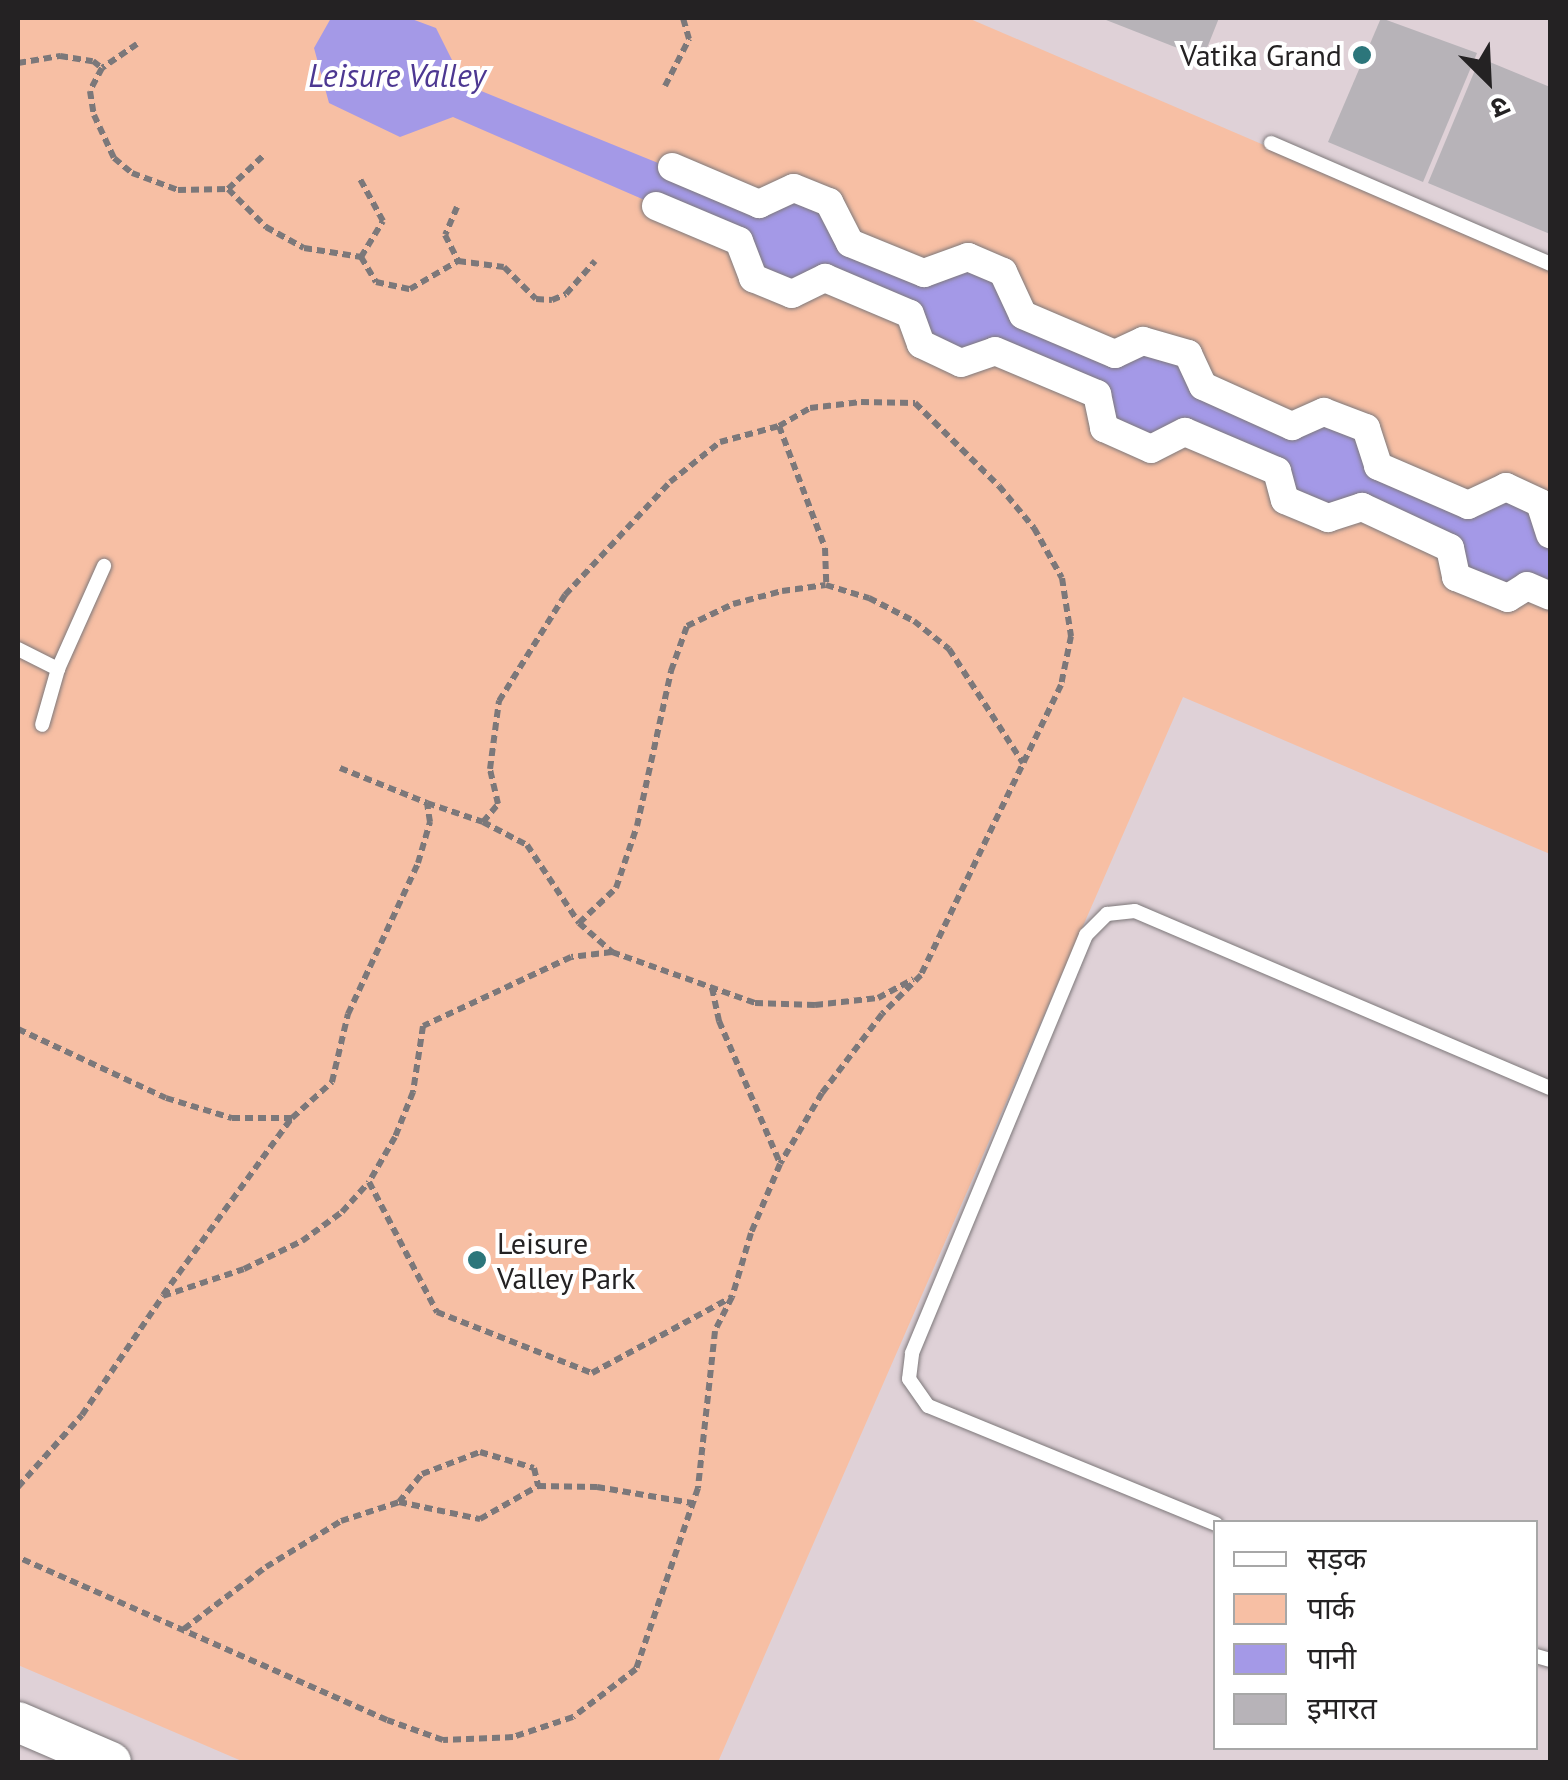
<!DOCTYPE html>
<meta charset="utf-8">
<style>
body{margin:0}
#map{position:relative;width:1568px;height:1780px;overflow:hidden;background:#e6e0e3;font-family:"PT Sans","Noto Sans Devanagari",sans-serif}
div>[style]{position:absolute}
.built>*{inset:0;background:#dfd1d7}
.green>*{inset:0;background:#f7bfa4}
.water>*{inset:0;background:#a499e7}
.building>*{inset:0;background:#b7b3b8}
.path>*{height:6px;margin-top:-3px;transform-origin:0;background:repeating-linear-gradient(90deg,#7c787a 0 8px,transparent 0 13px)}
.roads{filter:drop-shadow(0 0 2px #7d787a) drop-shadow(0 0 2px #7d787a)}
.lane>*{height:14px;margin:-7px;padding:0 7px;transform-origin:7px;border-radius:7px;background:#fff}
.street>*{height:28px;margin:-14px;padding:0 14px;transform-origin:14px;border-radius:14px;background:#fff}
.secondary>*{height:40px;margin:-20px;padding:0 20px;transform-origin:20px;border-radius:20px;background:#fff}
.dots>*{width:28px;height:28px;translate:-50% -50%;box-sizing:border-box;border:5px solid #fff;border-radius:50%}
span{translate:-50% -50%;white-space:nowrap;text-align:center;line-height:1.15;-webkit-text-stroke:8px #fff;paint-order:stroke}
.poi-label{font-size:30px;color:#242223}
.right{translate:-100% -50%;text-align:right}
.left{translate:0 -50%;text-align:left}
.water-label{font-size:32px;color:#4d3892;font-style:italic}
.frame{position:absolute;inset:0;border:20px solid #242223;pointer-events:none}
.legend{position:absolute;left:1213px;top:1520px;width:325px;height:230px;box-sizing:border-box;background:#fff;border:2px solid #a7a7a7;margin:0;padding:12px 18px;list-style:none;font-size:30px;color:#242223}
.legend li{display:flex;align-items:center;gap:20px;height:50px}
.legend b{width:50px;border:2px solid #a7a7a7}
.north{position:absolute;left:1438px;top:30px;width:100px;height:100px;-webkit-text-stroke:8px #fff;paint-order:stroke;rotate:156deg;font-size:28px;font-weight:700;line-height:40px;text-align:center;color:#242223}
.north::after{content:'';display:block;margin:auto;width:35px;height:45px;background:#242223;clip-path:polygon(50% 0,100% 100%,50% 72%,0 100%)}
</style>
<div id="map">
<div class="built">
<div style="clip-path:polygon(evenodd,18px 18px,1550px 18px,1550px 1762px,18px 1762px,18px 18px,1216px 1522px,1536px 1522px,1536px 1748px,1216px 1748px,1216px 1522px)"></div>
</div>
<div class="green">
<div style="clip-path:polygon(18px 18px,968px 18px,1550px 268px,1550px 854px,1183px 697px,718px 1762px,244px 1762px,18px 1665px)"></div>
</div>
<div class="water">
<div style="clip-path:polygon(331px 18px,409px 18px,436px 28px,464px 84px,759px 204px,794px 188px,850px 243px,924px 273px,968px 257px,1003px 272px,1023px 315px,1115px 354px,1188px 354px,1203px 386px,1292px 426px,1324px 412px,1366px 428px,1378px 466px,1467px 505px,1506px 487px,1550px 534px,1550px 596px,1456px 577px,1450px 548px,1362px 507px,1285px 500px,1277px 471px,1185px 432px,1151px 449px,1104px 428px,1097px 394px,995px 351px,961px 363px,910px 314px,826px 279px,792px 294px,753px 278px,739px 241px,453px 117px,400px 137px,329px 103px,314px 48px)"></div>
</div>
<div class="building">
<div style="clip-path:polygon(1101px 18px,1219px 18px,1203px 58px)"></div>
<div style="clip-path:polygon(1381px 18px,1477px 53px,1423px 182px,1328px 142px)"></div>
<div style="clip-path:polygon(1480px 58px,1550px 87px,1550px 234px,1428px 183px)"></div>
</div>
<div class="path">
<div style="left:137px;top:44px;width:42px;rotate:145.6deg"></div>
<div style="left:102px;top:68px;width:26px;rotate:118deg"></div>
<div style="left:90px;top:91px;width:24px;rotate:81deg"></div>
<div style="left:94px;top:115px;width:47px;rotate:65.1deg"></div>
<div style="left:114px;top:158px;width:23px;rotate:40deg"></div>
<div style="left:132px;top:173px;width:49px;rotate:20.3deg"></div>
<div style="left:178px;top:190px;width:50px;rotate:-1.1deg"></div>
<div style="left:228px;top:189px;width:51px;rotate:-43.4deg"></div>
<div style="left:18px;top:63px;width:43px;rotate:-9.5deg"></div>
<div style="left:60px;top:56px;width:33px;rotate:9deg"></div>
<div style="left:93px;top:61px;width:11px;rotate:38deg"></div>
<div style="left:665px;top:86px;width:53px;rotate:-62.9deg"></div>
<div style="left:689px;top:39px;width:22px;rotate:-106deg"></div>
<div style="left:228px;top:189px;width:54px;rotate:45deg"></div>
<div style="left:266px;top:227px;width:43px;rotate:28.9deg"></div>
<div style="left:304px;top:248px;width:58px;rotate:9deg"></div>
<div style="left:361px;top:257px;width:42px;rotate:-58.6deg"></div>
<div style="left:383px;top:221px;width:48px;rotate:-118.7deg"></div>
<div style="left:457px;top:207px;width:30px;rotate:113deg"></div>
<div style="left:445px;top:235px;width:29px;rotate:63deg"></div>
<div style="left:458px;top:261px;width:46px;rotate:7.4deg"></div>
<div style="left:504px;top:267px;width:45px;rotate:45deg"></div>
<div style="left:536px;top:299px;width:16px;rotate:4deg"></div>
<div style="left:552px;top:300px;width:15px;rotate:-23deg"></div>
<div style="left:566px;top:294px;width:44px;rotate:-48.7deg"></div>
<div style="left:361px;top:257px;width:29px;rotate:59deg"></div>
<div style="left:376px;top:282px;width:35px;rotate:12deg"></div>
<div style="left:410px;top:289px;width:56px;rotate:-30.3deg"></div>
<div style="left:779px;top:426px;width:130px;rotate:69.3deg"></div>
<div style="left:825px;top:548px;width:37px;rotate:88deg"></div>
<div style="left:340px;top:768px;width:94px;rotate:21.9deg"></div>
<div style="left:483px;top:822px;width:50px;rotate:27.6deg"></div>
<div style="left:527px;top:845px;width:94px;rotate:56.3deg"></div>
<div style="left:579px;top:923px;width:51px;rotate:-43.4deg"></div>
<div style="left:616px;top:888px;width:65px;rotate:-71.3deg"></div>
<div style="left:637px;top:826px;width:159px;rotate:-77.6deg"></div>
<div style="left:671px;top:671px;width:48px;rotate:-70.4deg"></div>
<div style="left:687px;top:626px;width:51px;rotate:-25.6deg"></div>
<div style="left:733px;top:604px;width:51px;rotate:-14.9deg"></div>
<div style="left:782px;top:591px;width:44px;rotate:-7.8deg"></div>
<div style="left:826px;top:585px;width:45px;rotate:16.8deg"></div>
<div style="left:869px;top:598px;width:51px;rotate:27.1deg"></div>
<div style="left:914px;top:621px;width:45px;rotate:38.7deg"></div>
<div style="left:949px;top:649px;width:136px;rotate:57deg"></div>
<div style="left:579px;top:923px;width:44px;rotate:41.3deg"></div>
<div style="left:612px;top:952px;width:152px;rotate:19.6deg"></div>
<div style="left:755px;top:1003px;width:60px;rotate:1.9deg"></div>
<div style="left:815px;top:1005px;width:63px;rotate:-6.3deg"></div>
<div style="left:878px;top:998px;width:40px;rotate:-28deg"></div>
<div style="left:612px;top:952px;width:41px;rotate:173deg"></div>
<div style="left:571px;top:957px;width:163px;rotate:155deg"></div>
<div style="left:423px;top:1026px;width:67px;rotate:98.6deg"></div>
<div style="left:413px;top:1092px;width:48px;rotate:111.8deg"></div>
<div style="left:395px;top:1137px;width:52px;rotate:120deg"></div>
<div style="left:369px;top:1182px;width:147px;rotate:62.4deg"></div>
<div style="left:437px;top:1312px;width:167px;rotate:21.5deg"></div>
<div style="left:592px;top:1373px;width:159px;rotate:-28.5deg"></div>
<div style="left:712px;top:988px;width:34px;rotate:78deg"></div>
<div style="left:719px;top:1021px;width:155px;rotate:66.8deg"></div>
<div style="left:18px;top:1029px;width:163px;rotate:25deg"></div>
<div style="left:166px;top:1098px;width:69px;rotate:16.9deg"></div>
<div style="left:232px;top:1118px;width:60px"></div>
<div style="left:292px;top:1118px;width:54px;rotate:-42deg"></div>
<div style="left:332px;top:1082px;width:70px;rotate:-76.8deg"></div>
<div style="left:348px;top:1014px;width:166px;rotate:-65.1deg"></div>
<div style="left:418px;top:863px;width:43px;rotate:-73.7deg"></div>
<div style="left:430px;top:822px;width:19px;rotate:-99deg"></div>
<div style="left:427px;top:803px;width:59px;rotate:18.7deg"></div>
<div style="left:483px;top:822px;width:23px;rotate:-50deg"></div>
<div style="left:498px;top:804px;width:36px;rotate:-103deg"></div>
<div style="left:490px;top:769px;width:69px;rotate:-82.5deg"></div>
<div style="left:499px;top:701px;width:125px;rotate:-58.1deg"></div>
<div style="left:565px;top:595px;width:154px;rotate:-47.1deg"></div>
<div style="left:670px;top:482px;width:64px;rotate:-38.7deg"></div>
<div style="left:720px;top:442px;width:61px;rotate:-15.2deg"></div>
<div style="left:779px;top:426px;width:36px;rotate:-30deg"></div>
<div style="left:810px;top:408px;width:51px;rotate:-6.7deg"></div>
<div style="left:861px;top:402px;width:54px;rotate:1.1deg"></div>
<div style="left:915px;top:403px;width:118px;rotate:44.7deg"></div>
<div style="left:999px;top:486px;width:55px;rotate:50.2deg"></div>
<div style="left:1034px;top:528px;width:57px;rotate:60.8deg"></div>
<div style="left:1062px;top:578px;width:59px;rotate:81.2deg"></div>
<div style="left:1071px;top:636px;width:50px;rotate:101.5deg"></div>
<div style="left:1061px;top:685px;width:322px;rotate:115.8deg"></div>
<div style="left:921px;top:975px;width:55px;rotate:135deg"></div>
<div style="left:882px;top:1014px;width:99px;rotate:127.2deg"></div>
<div style="left:822px;top:1093px;width:82px;rotate:120.6deg"></div>
<div style="left:780px;top:1164px;width:75px;rotate:112.8deg"></div>
<div style="left:751px;top:1233px;width:67px;rotate:106.5deg"></div>
<div style="left:732px;top:1297px;width:38px;rotate:117deg"></div>
<div style="left:715px;top:1331px;width:158px;rotate:96.2deg"></div>
<div style="left:698px;top:1488px;width:191px;rotate:108.9deg"></div>
<div style="left:636px;top:1669px;width:79px;rotate:142.7deg"></div>
<div style="left:573px;top:1717px;width:63px;rotate:161.6deg"></div>
<div style="left:513px;top:1737px;width:70px;rotate:177.5deg"></div>
<div style="left:443px;top:1740px;width:59px;rotate:-160.3deg"></div>
<div style="left:387px;top:1720px;width:403px;rotate:-156.2deg"></div>
<div style="left:163px;top:1295px;width:218px;rotate:-54deg"></div>
<div style="left:18px;top:1487px;width:96px;rotate:-48.4deg"></div>
<div style="left:82px;top:1415px;width:144px;rotate:-55.8deg"></div>
<div style="left:163px;top:1296px;width:85px;rotate:-18.4deg"></div>
<div style="left:244px;top:1269px;width:64px;rotate:-25.8deg"></div>
<div style="left:302px;top:1241px;width:49px;rotate:-35.9deg"></div>
<div style="left:342px;top:1212px;width:40px;rotate:-48deg"></div>
<div style="left:399px;top:1502px;width:36px;rotate:-51deg"></div>
<div style="left:422px;top:1474px;width:62px;rotate:-20.8deg"></div>
<div style="left:480px;top:1452px;width:56px;rotate:16.5deg"></div>
<div style="left:534px;top:1468px;width:18px;rotate:77deg"></div>
<div style="left:184px;top:1629px;width:103px;rotate:-37.1deg"></div>
<div style="left:266px;top:1567px;width:88px;rotate:-31.5deg"></div>
<div style="left:341px;top:1521px;width:61px;rotate:-18.1deg"></div>
<div style="left:399px;top:1502px;width:83px;rotate:11.9deg"></div>
<div style="left:480px;top:1519px;width:67px;rotate:-29.6deg"></div>
<div style="left:538px;top:1486px;width:59px;rotate:1deg"></div>
<div style="left:597px;top:1487px;width:96px;rotate:9.6deg"></div>
</div>
<div class="roads">
<div class="lane">
<div style="left:1271px;top:143px;width:304px;rotate:23.4deg"></div>
<div style="left:18px;top:649px;width:45px;rotate:26.6deg"></div>
<div style="left:58px;top:669px;width:58px;rotate:105.9deg"></div>
<div style="left:58px;top:669px;width:113px;rotate:-65.9deg"></div>
<div style="left:1216px;top:1524px;width:311px;rotate:-157.7deg"></div>
<div style="left:928px;top:1406px;width:33px;rotate:-125deg"></div>
<div style="left:909px;top:1379px;width:26px;rotate:-83deg"></div>
<div style="left:912px;top:1353px;width:453px;rotate:-67.4deg"></div>
<div style="left:1086px;top:935px;width:30px;rotate:-45deg"></div>
<div style="left:1107px;top:914px;width:28px;rotate:-6deg"></div>
<div style="left:1135px;top:911px;width:451px;rotate:23.1deg"></div>
<div style="left:1536px;top:1656px;width:15px;rotate:16deg"></div>
</div>
<div class="street">
<div style="left:672px;top:167px;width:95px;rotate:23deg"></div>
<div style="left:759px;top:204px;width:38px;rotate:-25deg"></div>
<div style="left:794px;top:188px;width:38px;rotate:22deg"></div>
<div style="left:829px;top:202px;width:46px;rotate:62.9deg"></div>
<div style="left:850px;top:243px;width:80px;rotate:22.1deg"></div>
<div style="left:924px;top:273px;width:47px;rotate:-20deg"></div>
<div style="left:968px;top:257px;width:38px;rotate:23deg"></div>
<div style="left:1003px;top:272px;width:47px;rotate:65.1deg"></div>
<div style="left:1023px;top:315px;width:100px;rotate:23deg"></div>
<div style="left:1115px;top:354px;width:31px;rotate:-25deg"></div>
<div style="left:1143px;top:341px;width:47px;rotate:16.1deg"></div>
<div style="left:1188px;top:354px;width:35px;rotate:65deg"></div>
<div style="left:1203px;top:386px;width:98px;rotate:24.2deg"></div>
<div style="left:1292px;top:426px;width:35px;rotate:-24deg"></div>
<div style="left:1324px;top:412px;width:45px;rotate:20.9deg"></div>
<div style="left:1366px;top:428px;width:40px;rotate:72deg"></div>
<div style="left:1378px;top:466px;width:98px;rotate:23.4deg"></div>
<div style="left:1468px;top:505px;width:42px;rotate:-25.3deg"></div>
<div style="left:1506px;top:487px;width:38px;rotate:25deg"></div>
<div style="left:1540px;top:503px;width:33px;rotate:72deg"></div>
<div style="left:656px;top:206px;width:90px;rotate:22.9deg"></div>
<div style="left:739px;top:241px;width:40px;rotate:69deg"></div>
<div style="left:753px;top:278px;width:42px;rotate:22.3deg"></div>
<div style="left:792px;top:294px;width:37px;rotate:-26deg"></div>
<div style="left:825px;top:278px;width:92px;rotate:23deg"></div>
<div style="left:910px;top:314px;width:32px;rotate:70deg"></div>
<div style="left:921px;top:344px;width:44px;rotate:25.4deg"></div>
<div style="left:961px;top:363px;width:36px;rotate:-19deg"></div>
<div style="left:995px;top:351px;width:111px;rotate:22.9deg"></div>
<div style="left:1097px;top:394px;width:35px;rotate:78deg"></div>
<div style="left:1104px;top:428px;width:51px;rotate:24.1deg"></div>
<div style="left:1151px;top:449px;width:38px;rotate:-27deg"></div>
<div style="left:1185px;top:432px;width:100px;rotate:23deg"></div>
<div style="left:1277px;top:471px;width:30px;rotate:75deg"></div>
<div style="left:1285px;top:500px;width:47px;rotate:22.7deg"></div>
<div style="left:1328px;top:518px;width:36px;rotate:-18deg"></div>
<div style="left:1362px;top:507px;width:97px;rotate:25deg"></div>
<div style="left:1450px;top:548px;width:30px;rotate:78deg"></div>
<div style="left:1456px;top:577px;width:56px;rotate:22deg"></div>
<div style="left:1508px;top:598px;width:22px;rotate:-32deg"></div>
<div style="left:1527px;top:586px;width:25px;rotate:23deg"></div>
</div>
<div class="secondary">
<div style="left:18px;top:1722px;width:101px;rotate:23.3deg"></div>
</div>
</div>
<div class="dots">
<div style="left:1362px;top:55px;background:#2c767b"></div>
<div style="left:477px;top:1260px;background:#2c767b"></div>
</div>
<div class="poi-label">
<span class="right" style="left:1342px;top:55px">Vatika Grand</span>
<span class="left" style="left:497px;top:1260px">Leisure<br>Valley Park</span>
</div>
<div class="water-label">
<span style="left:397px;top:75px">Leisure Valley</span>
</div>
<div class="frame"></div>
<ul class="legend">
<li><b style="height:12px;background:#fff"></b>सड़क</li>
<li><b style="height:28px;background:#f7bfa4"></b>पार्क</li>
<li><b style="height:28px;background:#a499e7"></b>पानी</li>
<li><b style="height:28px;background:#b7b3b8"></b>इमारत</li>
</ul>
<div class="north">उ</div>
</div>
